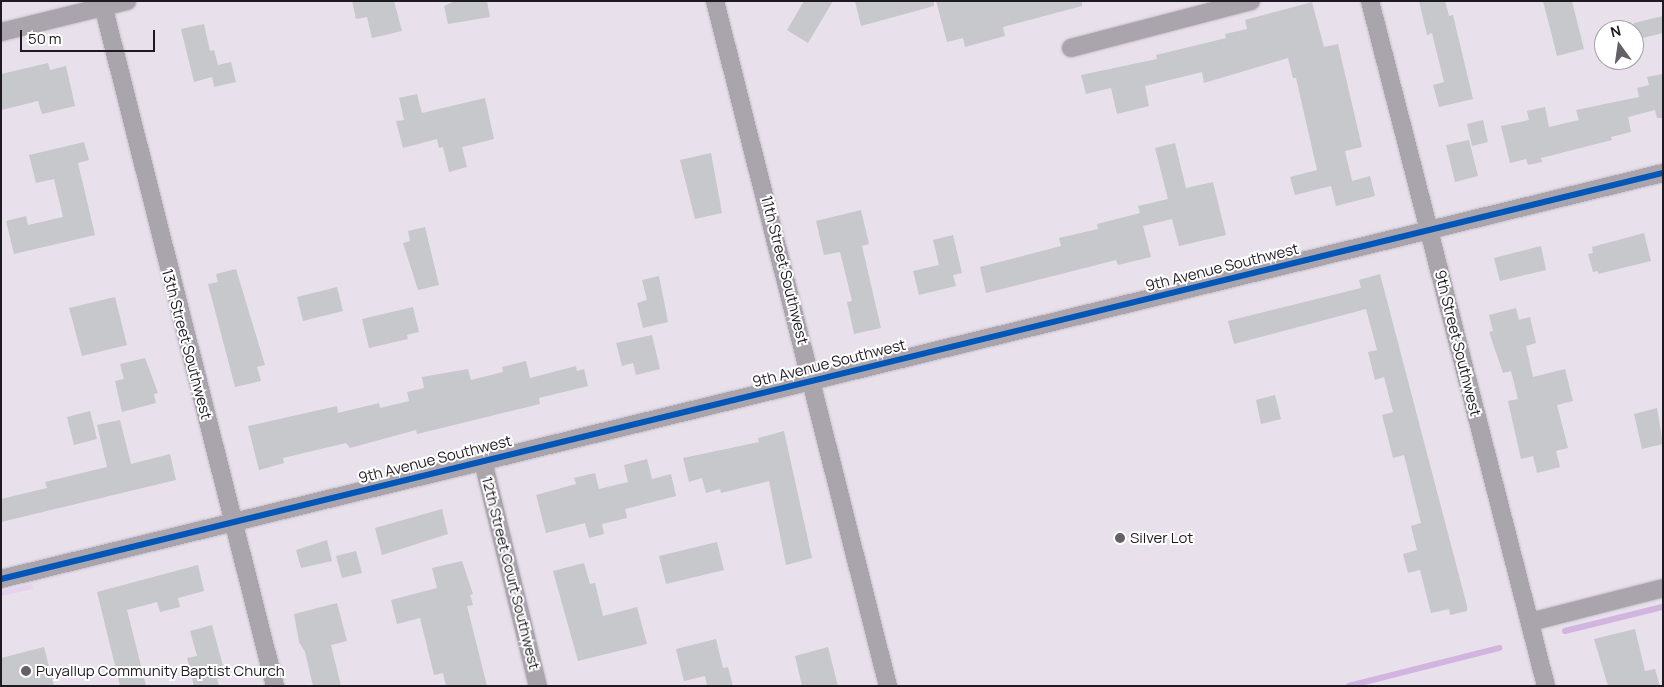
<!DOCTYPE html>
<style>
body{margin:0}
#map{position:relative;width:1664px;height:687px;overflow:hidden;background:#e8e0eb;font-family:Manrope,sans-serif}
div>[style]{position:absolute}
.green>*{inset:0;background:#e5d2ef}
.stream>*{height:5.5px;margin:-2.75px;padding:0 2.75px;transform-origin:2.75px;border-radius:2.75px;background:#d1b5e0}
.building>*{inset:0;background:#c7c8cb}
.roads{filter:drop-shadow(0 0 1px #c3bdc6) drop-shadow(0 0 1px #c3bdc6)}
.minor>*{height:18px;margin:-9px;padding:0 9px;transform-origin:9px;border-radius:9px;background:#aaa4ad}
.cycleway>*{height:6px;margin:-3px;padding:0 3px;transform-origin:3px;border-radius:3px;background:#0057b8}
.dots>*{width:14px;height:14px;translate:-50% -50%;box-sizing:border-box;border:2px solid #fff;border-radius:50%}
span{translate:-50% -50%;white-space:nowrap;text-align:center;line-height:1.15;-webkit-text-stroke:4px #fff;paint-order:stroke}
.street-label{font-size:15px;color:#1f1a21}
.poi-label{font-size:15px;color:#1f1a21}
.left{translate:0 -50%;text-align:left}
.frame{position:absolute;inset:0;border:2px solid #1f1a21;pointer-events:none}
.north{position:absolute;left:1594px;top:20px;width:50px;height:50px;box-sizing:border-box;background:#fff;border:1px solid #a5a3a6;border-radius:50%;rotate:346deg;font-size:14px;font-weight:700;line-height:20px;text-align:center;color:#1f1a21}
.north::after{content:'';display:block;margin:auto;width:18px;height:22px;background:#655f68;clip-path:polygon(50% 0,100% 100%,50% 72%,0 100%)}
.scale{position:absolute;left:20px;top:30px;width:135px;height:22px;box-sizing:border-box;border:2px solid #1f1a21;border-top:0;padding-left:6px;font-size:15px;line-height:18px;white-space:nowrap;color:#1f1a21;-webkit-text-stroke:4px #fff;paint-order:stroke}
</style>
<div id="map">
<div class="green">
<div style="clip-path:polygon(32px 584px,33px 589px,1px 596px,1px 591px)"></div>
</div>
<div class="stream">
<div style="left:1565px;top:631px;width:101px;rotate:-13.8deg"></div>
<div style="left:1349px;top:686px;width:155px;rotate:-14.2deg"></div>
</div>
<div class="building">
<div style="clip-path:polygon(352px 1px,394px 1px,402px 31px,372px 38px,367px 17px,356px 19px)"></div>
<div style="clip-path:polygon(455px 1px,487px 1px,490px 17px,448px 24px,444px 6px)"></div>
<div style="clip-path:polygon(804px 1px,833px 1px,808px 43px,787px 30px)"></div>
<div style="clip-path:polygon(855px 1px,934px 1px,934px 6px,861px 26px)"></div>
<div style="clip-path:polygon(936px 1px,1082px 1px,1082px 6px,1003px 27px,1005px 36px,965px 47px,963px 38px,947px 42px)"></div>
<div style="clip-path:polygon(1419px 1px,1445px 1px,1449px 16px,1453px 15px,1473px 99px,1439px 107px,1433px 85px,1444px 82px,1432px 33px,1427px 35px)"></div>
<div style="clip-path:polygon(1543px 1px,1572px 1px,1584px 49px,1557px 56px)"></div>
<div style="clip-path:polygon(1312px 2px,1324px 47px,1338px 44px,1362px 147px,1345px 151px,1352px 181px,1370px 176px,1375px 196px,1336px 206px,1331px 186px,1295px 195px,1290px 177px,1317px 170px,1296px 78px,1293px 78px,1288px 58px,1204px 83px,1202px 72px,1145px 86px,1149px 106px,1117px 114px,1111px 88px,1086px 94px,1081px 75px,1157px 59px,1156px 55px,1226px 38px,1225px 34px,1247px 29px,1245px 20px)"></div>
<div style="clip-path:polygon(1663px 16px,1663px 33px,1634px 40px,1634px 23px)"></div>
<div style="clip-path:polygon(204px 24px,210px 51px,214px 50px,218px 65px,231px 62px,236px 82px,214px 87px,212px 77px,194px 82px,181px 29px)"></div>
<div style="clip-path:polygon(48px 63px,50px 70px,66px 66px,75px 106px,42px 114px,38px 101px,1px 110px,1px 74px)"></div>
<div style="clip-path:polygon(1663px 74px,1663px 118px,1657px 118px,1655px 110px,1628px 117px,1631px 132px,1611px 137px,1612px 140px,1541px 158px,1542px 162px,1528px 165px,1526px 159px,1510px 163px,1501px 126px,1529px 120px,1527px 111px,1545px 107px,1549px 127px,1579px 120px,1576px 110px,1639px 97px,1637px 88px,1649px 85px,1647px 77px)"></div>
<div style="clip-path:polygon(417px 94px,422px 113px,485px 98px,494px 139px,462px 147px,467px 167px,449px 172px,443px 147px,439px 148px,437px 139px,403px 148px,396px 121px,404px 120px,399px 98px)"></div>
<div style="clip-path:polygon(1483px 120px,1488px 142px,1472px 146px,1467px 124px)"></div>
<div style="clip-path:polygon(1469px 140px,1478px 176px,1455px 182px,1446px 145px)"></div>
<div style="clip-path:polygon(84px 142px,89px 160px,78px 163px,95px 235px,14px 254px,6px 221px,26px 216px,28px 225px,63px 217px,54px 179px,36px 183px,29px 155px)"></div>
<div style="clip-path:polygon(1175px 143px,1186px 188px,1213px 182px,1226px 235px,1179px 246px,1172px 219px,1143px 226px,1151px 257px,1118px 265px,1116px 260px,986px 293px,980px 267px,1061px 246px,1059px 238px,1098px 229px,1097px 224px,1140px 213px,1138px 206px,1168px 199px,1155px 148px)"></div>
<div style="clip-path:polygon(711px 153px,722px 213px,695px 219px,680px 160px)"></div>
<div style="clip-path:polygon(861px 210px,869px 244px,862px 246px,881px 328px,854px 334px,847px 302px,852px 301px,840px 252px,824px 255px,816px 221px)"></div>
<div style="clip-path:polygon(425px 227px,439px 285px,418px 290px,403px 243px,410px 241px,408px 231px)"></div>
<div style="clip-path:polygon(1644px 233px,1651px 261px,1598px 274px,1598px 271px,1593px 272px,1588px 254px,1593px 253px,1592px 247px)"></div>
<div style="clip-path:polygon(953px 235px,962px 273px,953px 275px,956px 286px,919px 295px,913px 271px,939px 265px,933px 240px)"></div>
<div style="clip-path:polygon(1541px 246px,1546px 270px,1500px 281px,1494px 258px)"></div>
<div style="clip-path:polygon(236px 269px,265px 365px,257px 367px,261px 381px,235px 387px,208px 284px,218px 282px,216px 274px)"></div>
<div style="clip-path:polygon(1380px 274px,1467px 606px,1467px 611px,1450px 615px,1449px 609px,1431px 613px,1420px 570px,1408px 573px,1403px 554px,1417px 550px,1411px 526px,1421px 523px,1404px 455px,1393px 458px,1382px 415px,1393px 412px,1384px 377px,1375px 380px,1368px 352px,1377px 350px,1366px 309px,1234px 344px,1228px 321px,1361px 288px,1359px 280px)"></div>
<div style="clip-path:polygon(659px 276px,668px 322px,643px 328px,637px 303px,647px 300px,642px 280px)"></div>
<div style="clip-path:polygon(337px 287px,343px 311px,303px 321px,297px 297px)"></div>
<div style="clip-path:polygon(115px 297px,127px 345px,82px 356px,69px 308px)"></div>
<div style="clip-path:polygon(413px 307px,419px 332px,407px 335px,408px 339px,369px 348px,362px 319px)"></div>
<div style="clip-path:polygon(1516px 308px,1519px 320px,1530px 317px,1536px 343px,1526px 346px,1533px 377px,1565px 369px,1573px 401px,1557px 405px,1568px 448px,1556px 451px,1560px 467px,1537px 473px,1533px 456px,1521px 459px,1508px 401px,1518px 399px,1511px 371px,1503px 373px,1489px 332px,1493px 331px,1489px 315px)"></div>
<div style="clip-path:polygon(652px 335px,660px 369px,636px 375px,633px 363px,622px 366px,616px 343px)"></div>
<div style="clip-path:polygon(145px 358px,158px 393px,154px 394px,156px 403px,122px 412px,115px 381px,124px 379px,120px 364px)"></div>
<div style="clip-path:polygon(526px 361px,530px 378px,576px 366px,577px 371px,584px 369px,588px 386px,539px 398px,540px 404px,417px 434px,416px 430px,350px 448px,346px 443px,283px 458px,284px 463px,259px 470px,248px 426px,337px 406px,338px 413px,379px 403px,380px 408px,409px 401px,407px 392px,424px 388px,422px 377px,468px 369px,471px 380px,503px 372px,502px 367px)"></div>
<div style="clip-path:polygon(1275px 395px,1281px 419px,1261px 424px,1256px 400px)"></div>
<div style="clip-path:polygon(1657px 408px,1663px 444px,1642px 449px,1634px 414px)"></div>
<div style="clip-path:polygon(90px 411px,97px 439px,74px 445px,67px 417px)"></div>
<div style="clip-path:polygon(120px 420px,131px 464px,170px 454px,176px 480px,1px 522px,1px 499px,47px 488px,45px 482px,107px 467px,97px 425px)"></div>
<div style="clip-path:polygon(784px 431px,812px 558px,786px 565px,769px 481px,721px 493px,720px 489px,706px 493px,702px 478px,689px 482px,683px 458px,759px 442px,758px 438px)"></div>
<div style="clip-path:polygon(647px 459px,652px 479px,671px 474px,676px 496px,625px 509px,627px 518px,602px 524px,604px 534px,589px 538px,585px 523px,546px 533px,536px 495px,576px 484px,574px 478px,595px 473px,599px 489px,628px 482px,624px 465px)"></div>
<div style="clip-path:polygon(442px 509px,448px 534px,382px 555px,375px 528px)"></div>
<div style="clip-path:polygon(327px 540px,332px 561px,301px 568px,296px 550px)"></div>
<div style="clip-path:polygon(717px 542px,724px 570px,666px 584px,659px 556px)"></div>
<div style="clip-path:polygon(356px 551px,362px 573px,342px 578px,336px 556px)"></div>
<div style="clip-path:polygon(462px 561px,473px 594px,470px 595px,473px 605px,467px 606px,487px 686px,446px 686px,443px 673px,434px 675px,420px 618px,397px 624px,391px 600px,437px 588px,432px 568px)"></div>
<div style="clip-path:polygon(584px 563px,590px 584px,595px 583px,603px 616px,637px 607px,647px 644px,578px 661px,553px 571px)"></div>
<div style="clip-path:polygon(198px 565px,204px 591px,178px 598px,180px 607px,160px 612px,157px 602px,127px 610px,146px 686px,120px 686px,97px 592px)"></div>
<div style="clip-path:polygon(337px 603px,347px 641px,331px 645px,341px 686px,313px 686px,305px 652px,299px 642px,294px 614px)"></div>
<div style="clip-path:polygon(212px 625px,226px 677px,217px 679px,219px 686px,194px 686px,187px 658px,197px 656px,190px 631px)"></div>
<div style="clip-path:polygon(1635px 629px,1645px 671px,1655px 669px,1660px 686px,1608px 686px,1594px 639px)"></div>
<div style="clip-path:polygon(716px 639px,723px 668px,728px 667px,733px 686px,707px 686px,705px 676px,684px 681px,676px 649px)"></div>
<div style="clip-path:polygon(44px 647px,54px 686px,1px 686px,1px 658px)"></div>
<div style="clip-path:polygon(828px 647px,838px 686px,802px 686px,795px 656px)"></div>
</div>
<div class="roads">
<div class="minor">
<div style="left:102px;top:1px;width:707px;rotate:75.83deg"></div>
<div style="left:715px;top:1px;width:707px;rotate:75.83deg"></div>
<div style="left:1370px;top:1px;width:707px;rotate:75.59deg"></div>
<div style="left:1px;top:32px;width:130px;rotate:-13.8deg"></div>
<div style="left:1071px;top:48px;width:186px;rotate:-14.6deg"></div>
<div style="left:483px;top:461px;width:232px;rotate:76.3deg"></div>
<div style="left:1px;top:579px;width:1711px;rotate:-13.73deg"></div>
<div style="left:1530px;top:622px;width:137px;rotate:-14.3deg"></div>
</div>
</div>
<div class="cycleway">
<div style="left:1px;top:579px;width:1711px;rotate:-13.73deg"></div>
</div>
<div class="dots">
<div style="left:1120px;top:538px;background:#655f68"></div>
<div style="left:26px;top:671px;background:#655f68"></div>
</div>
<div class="street-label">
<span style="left:1222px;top:267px;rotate:-14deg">9th Avenue Southwest</span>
<span style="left:785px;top:270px;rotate:76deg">11th Street Southwest</span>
<span style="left:1458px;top:343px;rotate:76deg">9th Street Southwest</span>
<span style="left:187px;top:344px;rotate:75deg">13th Street Southwest</span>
<span style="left:829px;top:363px;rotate:-14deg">9th Avenue Southwest</span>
<span style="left:435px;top:459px;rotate:-14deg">9th Avenue Southwest</span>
<span style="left:511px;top:573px;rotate:76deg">12th Street Court Southwest</span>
</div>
<div class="poi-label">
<span class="left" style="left:1130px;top:538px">Silver Lot</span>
<span class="left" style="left:36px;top:671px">Puyallup Community Baptist Church</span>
</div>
<div class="frame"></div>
<div class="north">N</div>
<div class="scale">50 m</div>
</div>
